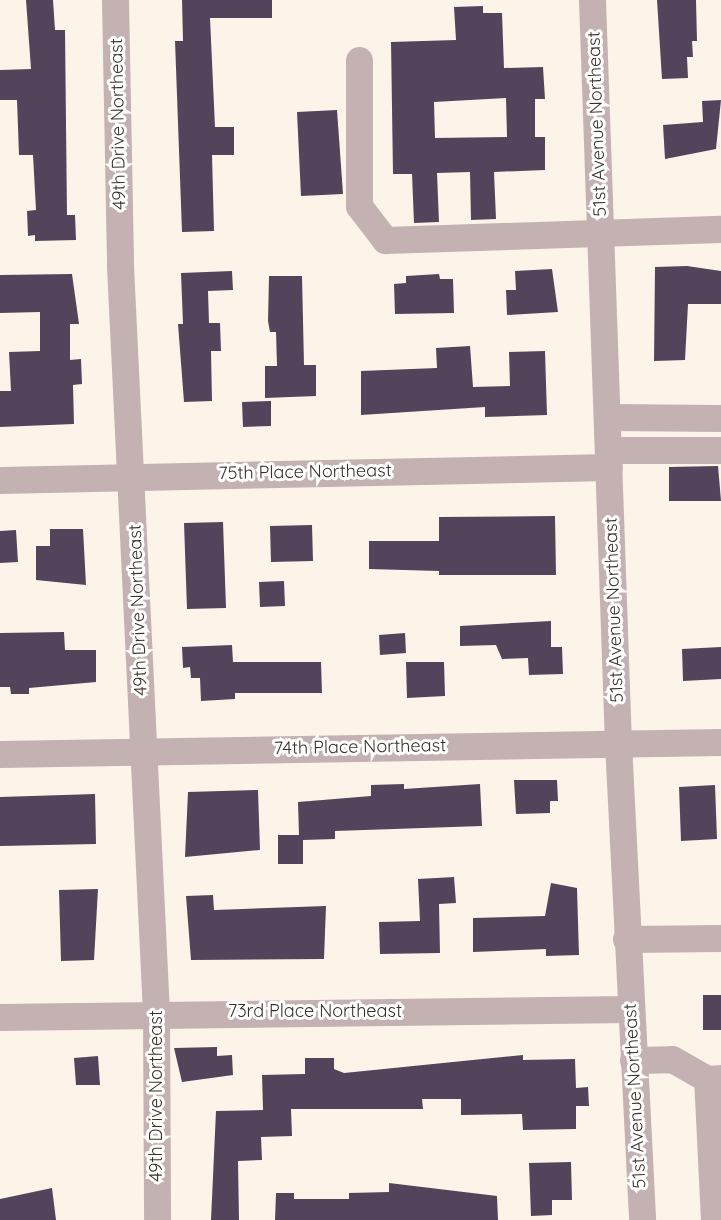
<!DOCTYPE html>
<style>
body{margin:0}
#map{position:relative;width:721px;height:1220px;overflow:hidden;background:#fcf4e9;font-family:Quicksand,sans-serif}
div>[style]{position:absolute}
.building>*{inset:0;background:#53445c}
.minor>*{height:27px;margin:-13.5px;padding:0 13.5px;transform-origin:13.5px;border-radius:13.5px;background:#c3b2b1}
span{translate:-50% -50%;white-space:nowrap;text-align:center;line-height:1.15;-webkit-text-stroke:6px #fff;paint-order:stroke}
.street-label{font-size:18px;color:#393126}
</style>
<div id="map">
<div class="building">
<div style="clip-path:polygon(26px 0,53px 0,55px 30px,65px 30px,67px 215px,75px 215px,76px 240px,35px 241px,35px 235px,28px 236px,27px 211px,36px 210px,33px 155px,19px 155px,17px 100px,0 100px,0 70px,31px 69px)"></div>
<div style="clip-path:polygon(182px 0,272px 0,272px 18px,210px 18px,215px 127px,234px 127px,234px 155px,212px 155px,214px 231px,182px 232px,175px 41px,183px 41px)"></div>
<div style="clip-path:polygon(657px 0,696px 0,697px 41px,692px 41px,693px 57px,687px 57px,688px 78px,662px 79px)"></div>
<div style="clip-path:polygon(evenodd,483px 6px,483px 13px,502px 13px,504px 68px,543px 67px,545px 99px,535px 99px,535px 137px,545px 137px,545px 170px,494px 172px,496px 219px,471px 220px,470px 172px,437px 173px,439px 222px,414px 223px,412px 174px,393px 174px,391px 42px,456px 40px,454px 7px,483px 6px,506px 98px,507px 137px,435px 138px,434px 102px,506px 98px)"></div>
<div style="clip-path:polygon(721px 100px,716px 149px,665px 159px,663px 125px,703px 122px,702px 101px)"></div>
<div style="clip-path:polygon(337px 110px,343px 194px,301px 196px,297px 112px)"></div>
<div style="clip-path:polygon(687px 266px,721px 271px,721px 304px,688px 304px,685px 360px,654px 361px,655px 267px)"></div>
<div style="clip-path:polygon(552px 269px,558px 312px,507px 315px,506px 290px,516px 290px,515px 271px)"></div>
<div style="clip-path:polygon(232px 271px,233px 290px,208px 291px,209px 323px,220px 323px,221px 351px,211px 351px,212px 401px,184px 402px,178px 324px,183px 324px,181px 273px)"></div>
<div style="clip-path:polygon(72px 274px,79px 324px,70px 324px,70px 360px,81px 359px,82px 384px,73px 385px,74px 424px,0 427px,0 391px,11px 391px,9px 352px,40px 351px,40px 312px,0 313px,0 275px)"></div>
<div style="clip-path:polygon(439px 274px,440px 279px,453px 279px,454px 313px,395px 314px,394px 284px,406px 283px,406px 276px)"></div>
<div style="clip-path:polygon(269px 276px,302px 276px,304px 365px,316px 365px,316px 396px,265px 398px,265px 366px,277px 366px,276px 332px,270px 332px,268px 321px)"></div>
<div style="clip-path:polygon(470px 346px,473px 387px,510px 386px,509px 352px,545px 351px,547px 415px,485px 417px,485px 407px,361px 415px,361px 371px,437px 368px,436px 348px)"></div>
<div style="clip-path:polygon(271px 401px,271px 426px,243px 427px,242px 402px)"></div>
<div style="clip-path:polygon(718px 466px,721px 501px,669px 501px,669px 467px)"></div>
<div style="clip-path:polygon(555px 516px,556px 575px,439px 575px,439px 571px,369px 569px,369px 541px,439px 541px,439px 517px)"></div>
<div style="clip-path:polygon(223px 522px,226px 608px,187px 609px,184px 523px)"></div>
<div style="clip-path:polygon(312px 525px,313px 561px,271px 562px,270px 526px)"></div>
<div style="clip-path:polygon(50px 529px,83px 529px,86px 585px,36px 580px,36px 546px,50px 546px)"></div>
<div style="clip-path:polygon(16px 530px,18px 562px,0 563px,0 531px)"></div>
<div style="clip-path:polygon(284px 581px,285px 606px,260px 607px,259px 582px)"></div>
<div style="clip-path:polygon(551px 621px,551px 647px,562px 647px,563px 674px,529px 675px,528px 658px,502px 659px,496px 645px,460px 646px,460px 626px)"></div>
<div style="clip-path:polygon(64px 632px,65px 650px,96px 650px,96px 682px,29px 688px,29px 694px,11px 694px,10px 687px,0 687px,0 633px)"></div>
<div style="clip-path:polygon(405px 633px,406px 653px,380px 655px,379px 635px)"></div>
<div style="clip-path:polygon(232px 645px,233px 662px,321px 662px,322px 693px,235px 693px,235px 699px,201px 701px,200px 678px,191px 678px,190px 667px,183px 668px,182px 647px)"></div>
<div style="clip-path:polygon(721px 647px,721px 679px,683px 681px,682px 649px)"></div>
<div style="clip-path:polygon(406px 662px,444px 662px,445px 696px,407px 698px)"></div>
<div style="clip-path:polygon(514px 780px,557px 780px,558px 801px,550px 801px,550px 813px,516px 814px)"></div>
<div style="clip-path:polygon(404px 784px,404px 789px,480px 784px,482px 826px,335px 831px,335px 839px,303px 840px,303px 864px,278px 864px,278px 835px,299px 835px,298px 802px,371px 796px,371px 785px)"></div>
<div style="clip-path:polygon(715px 785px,717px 839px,681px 841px,679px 787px)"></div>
<div style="clip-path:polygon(258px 790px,260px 850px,185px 857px,188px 792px)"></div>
<div style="clip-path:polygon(95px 794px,96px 844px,0 846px,0 797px)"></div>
<div style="clip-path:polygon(454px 877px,456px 903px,439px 904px,440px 953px,380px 954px,379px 922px,420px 921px,418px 879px)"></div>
<div style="clip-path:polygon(551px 883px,577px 888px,579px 955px,546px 956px,546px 949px,473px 952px,473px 918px,545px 916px)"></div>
<div style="clip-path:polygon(98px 889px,94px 960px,61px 961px,59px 890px)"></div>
<div style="clip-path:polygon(213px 895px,214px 910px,326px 906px,324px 959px,191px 960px,186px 896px)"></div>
<div style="clip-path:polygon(703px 995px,721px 995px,721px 1030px,703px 1030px)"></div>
<div style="clip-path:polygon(217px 1047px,217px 1056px,232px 1055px,233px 1075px,182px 1082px,174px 1048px)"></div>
<div style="clip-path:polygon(523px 1055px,523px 1060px,575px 1059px,576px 1088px,588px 1087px,589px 1106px,576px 1106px,576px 1129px,523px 1130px,522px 1114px,461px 1115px,461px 1099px,422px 1099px,423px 1109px,291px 1109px,292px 1136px,261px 1137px,262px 1160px,238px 1161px,239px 1220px,211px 1220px,216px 1111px,263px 1110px,262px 1075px,305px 1074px,305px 1058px,334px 1058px,334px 1069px,344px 1073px)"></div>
<div style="clip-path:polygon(98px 1056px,100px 1085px,76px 1085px,74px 1058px)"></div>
<div style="clip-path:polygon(571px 1162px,572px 1200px,552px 1200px,552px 1215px,531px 1216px,529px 1163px)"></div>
<div style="clip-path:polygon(389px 1183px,497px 1196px,498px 1220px,275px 1220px,276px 1193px,294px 1193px,294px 1199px,349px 1199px,349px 1193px,389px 1192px)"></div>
<div style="clip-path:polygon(52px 1188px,56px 1220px,0 1220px,0 1199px)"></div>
</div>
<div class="minor">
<div style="left:115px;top:0;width:266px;rotate:88.9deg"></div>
<div style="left:120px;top:266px;width:748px;rotate:87.24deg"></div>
<div style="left:156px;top:1013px;width:207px;rotate:89.7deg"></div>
<div style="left:592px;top:0;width:743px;rotate:88deg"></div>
<div style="left:618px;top:743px;width:478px;rotate:87.1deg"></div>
<div style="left:359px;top:60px;width:146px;rotate:90deg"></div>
<div style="left:359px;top:206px;width:43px;rotate:52.6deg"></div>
<div style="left:385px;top:240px;width:336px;rotate:-1.9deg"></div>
<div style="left:608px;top:417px;width:113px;rotate:0.5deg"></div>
<div style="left:609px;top:450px;width:112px"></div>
<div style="left:0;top:480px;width:609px;rotate:-1.22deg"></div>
<div style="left:0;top:754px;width:721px;rotate:-0.95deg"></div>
<div style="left:626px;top:939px;width:95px;rotate:-0.6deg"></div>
<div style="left:0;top:1017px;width:630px;rotate:-0.73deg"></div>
<div style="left:633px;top:1060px;width:39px;rotate:-1deg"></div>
<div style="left:672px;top:1059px;width:40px;rotate:29.7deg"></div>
<div style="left:714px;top:1220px;width:141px;rotate:-92.8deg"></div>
<div style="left:707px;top:1079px;width:14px;rotate:-4deg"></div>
</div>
<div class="street-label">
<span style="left:118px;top:124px;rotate:-91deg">49th Drive Northeast</span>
<span style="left:597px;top:124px;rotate:-92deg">51st Avenue Northeast</span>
<span style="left:305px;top:472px;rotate:-1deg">75th Place Northeast</span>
<span style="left:138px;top:610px;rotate:-92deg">49th Drive Northeast</span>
<span style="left:614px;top:610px;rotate:-92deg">51st Avenue Northeast</span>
<span style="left:360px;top:747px;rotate:-1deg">74th Place Northeast</span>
<span style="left:315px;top:1011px">73rd Place Northeast</span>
<span style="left:156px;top:1096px;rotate:-90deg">49th Drive Northeast</span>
<span style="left:635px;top:1096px;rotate:-93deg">51st Avenue Northeast</span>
</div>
</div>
